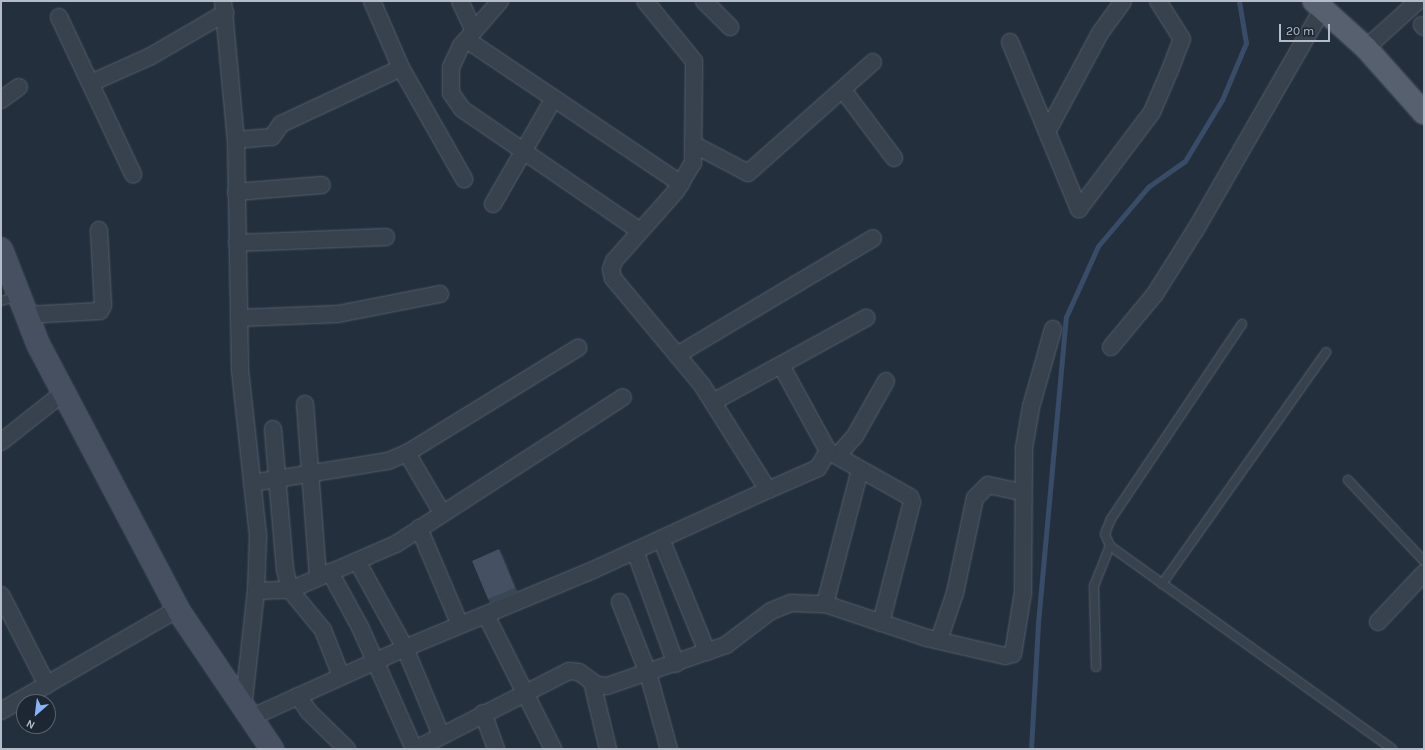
<!DOCTYPE html>
<style>
body{margin:0}
#map{position:relative;width:1425px;height:750px;overflow:hidden;background:#242f3e;font-family:Karla,sans-serif}
div>[style]{position:absolute}
.stream>*{height:5px;margin:-2.5px;padding:0 2.5px;transform-origin:2.5px;border-radius:2.5px;background:#394c67}
.roads{filter:drop-shadow(0 0 1px #565f6c) drop-shadow(0 0 1px #565f6c)}
.lane>*{height:8px;margin:-4px;padding:0 4px;transform-origin:4px;border-radius:4px;background:#38414e}
.street>*{height:16px;margin:-8px;padding:0 8px;transform-origin:8px;border-radius:8px;background:#38414e}
.secondary>*{height:22px;margin:-11px;padding:0 11px;transform-origin:11px;border-radius:11px;background:#465061}
.primary>*{height:22px;margin:-11px;padding:0 11px;transform-origin:11px;border-radius:11px;background:#56606e}
.wall>*{inset:0;background:#3b4654}
.shaded-wall>*{inset:0;background:#303945}
.building>*{inset:0;background:#455162}
span{translate:-50% -50%;white-space:nowrap;text-align:center;line-height:1.15;-webkit-text-stroke:3px #1d2633;paint-order:stroke}
.frame{position:absolute;inset:0;border:2px solid #b4bcc9;pointer-events:none}
.north{position:absolute;left:16px;top:694px;width:40px;height:40px;box-sizing:border-box;background:#1d2633;border:1px solid #59626f;border-radius:50%;rotate:208deg;font-size:11px;font-weight:700;line-height:16px;text-align:center;color:#b4bcc9}
.north::after{content:'';display:block;margin:auto;width:14px;height:18px;background:#8ab4f8;clip-path:polygon(50% 0,100% 100%,50% 72%,0 100%)}
.scale{position:absolute;left:1279px;top:24px;width:51px;height:18px;box-sizing:border-box;border:2px solid #b4bcc9;border-top:0;padding-left:5px;font-size:12px;line-height:14px;white-space:nowrap;color:#b4bcc9;-webkit-text-stroke:3px #1d2633;paint-order:stroke}
</style>
<div id="map">
<div class="stream">
<div style="left:1031px;top:749px;width:126px;rotate:-86.8deg"></div>
<div style="left:1038px;top:623px;width:307px;rotate:-84.8deg"></div>
<div style="left:1066px;top:317px;width:78px;rotate:-65.7deg"></div>
<div style="left:1098px;top:246px;width:77px;rotate:-49.7deg"></div>
<div style="left:1148px;top:187px;width:45px;rotate:-35.1deg"></div>
<div style="left:1185px;top:161px;width:71px;rotate:-58.8deg"></div>
<div style="left:1222px;top:100px;width:62px;rotate:-67.2deg"></div>
<div style="left:1246px;top:43px;width:43px;rotate:-99.5deg"></div>
</div>
<div class="roads">
<div class="lane">
<div style="left:1px;top:301px;width:18px;rotate:-16deg"></div>
<div style="left:1242px;top:324px;width:235px;rotate:123.9deg"></div>
<div style="left:1111px;top:519px;width:16px;rotate:112deg"></div>
<div style="left:1105px;top:534px;width:13px;rotate:67deg"></div>
<div style="left:1110px;top:546px;width:347px;rotate:35.7deg"></div>
<div style="left:1348px;top:480px;width:111px;rotate:46.8deg"></div>
<div style="left:1162px;top:584px;width:284px;rotate:-54.7deg"></div>
<div style="left:1096px;top:667px;width:81px;rotate:-91.4deg"></div>
<div style="left:1094px;top:586px;width:43px;rotate:-68.2deg"></div>
</div>
<div class="street">
<div style="left:223px;top:1px;width:140px;rotate:84.7deg"></div>
<div style="left:236px;top:140px;width:230px;rotate:89deg"></div>
<div style="left:240px;top:370px;width:167px;rotate:83.8deg"></div>
<div style="left:258px;top:536px;width:55px;rotate:92.1deg"></div>
<div style="left:256px;top:591px;width:118px;rotate:96.3deg"></div>
<div style="left:372px;top:1px;width:73px;rotate:66.6deg"></div>
<div style="left:401px;top:68px;width:128px;rotate:60.4deg"></div>
<div style="left:460px;top:1px;width:33px;rotate:65deg"></div>
<div style="left:500px;top:1px;width:60px;rotate:130.9deg"></div>
<div style="left:461px;top:46px;width:23px;rotate:115deg"></div>
<div style="left:451px;top:67px;width:26px;rotate:90deg"></div>
<div style="left:451px;top:93px;width:19px;rotate:55deg"></div>
<div style="left:462px;top:109px;width:216px;rotate:34.4deg"></div>
<div style="left:704px;top:1px;width:37px;rotate:45deg"></div>
<div style="left:59px;top:17px;width:174px;rotate:64.8deg"></div>
<div style="left:1422px;top:25px;width:3px;rotate:45deg"></div>
<div style="left:467px;top:40px;width:258px;rotate:33.9deg"></div>
<div style="left:1010px;top:42px;width:181px;rotate:67.6deg"></div>
<div style="left:1079px;top:209px;width:121px;rotate:-53deg"></div>
<div style="left:1152px;top:112px;width:46px;rotate:-66.8deg"></div>
<div style="left:1170px;top:70px;width:33px;rotate:-69deg"></div>
<div style="left:1182px;top:39px;width:45px;rotate:-122.3deg"></div>
<div style="left:1366px;top:48px;width:70px;rotate:-42.1deg"></div>
<div style="left:93px;top:82px;width:64px;rotate:-24.1deg"></div>
<div style="left:151px;top:56px;width:86px;rotate:-30.2deg"></div>
<div style="left:843px;top:90px;width:85px;rotate:53.1deg"></div>
<div style="left:1px;top:100px;width:22px;rotate:-36deg"></div>
<div style="left:1047px;top:132px;width:112px;rotate:-61.8deg"></div>
<div style="left:1100px;top:33px;width:39px;rotate:-54deg"></div>
<div style="left:236px;top:140px;width:36px;rotate:-5deg"></div>
<div style="left:272px;top:137px;width:16px;rotate:-55deg"></div>
<div style="left:281px;top:124px;width:132px;rotate:-25deg"></div>
<div style="left:693px;top:144px;width:62px;rotate:27.8deg"></div>
<div style="left:748px;top:173px;width:167px;rotate:-41.6deg"></div>
<div style="left:236px;top:192px;width:86px;rotate:-4.7deg"></div>
<div style="left:493px;top:204px;width:120px;rotate:-60deg"></div>
<div style="left:237px;top:243px;width:149px;rotate:-2.3deg"></div>
<div style="left:26px;top:315px;width:74px;rotate:-3.1deg"></div>
<div style="left:100px;top:311px;width:7px;rotate:-63deg"></div>
<div style="left:103px;top:305px;width:75px;rotate:-93.1deg"></div>
<div style="left:239px;top:318px;width:99px;rotate:-2.3deg"></div>
<div style="left:338px;top:314px;width:104px;rotate:-11.1deg"></div>
<div style="left:1111px;top:347px;width:69px;rotate:-50.3deg"></div>
<div style="left:1155px;top:294px;width:77px;rotate:-57.8deg"></div>
<div style="left:1196px;top:229px;width:253px;rotate:-60.1deg"></div>
<div style="left:677px;top:355px;width:228px;rotate:-30.8deg"></div>
<div style="left:713px;top:402px;width:175px;rotate:-28.8deg"></div>
<div style="left:305px;top:404px;width:174px;rotate:85.7deg"></div>
<div style="left:273px;top:429px;width:141px;rotate:85.1deg"></div>
<div style="left:285px;top:569px;width:22px;rotate:77deg"></div>
<div style="left:290px;top:590px;width:52px;rotate:50.5deg"></div>
<div style="left:323px;top:630px;width:49px;rotate:68.6deg"></div>
<div style="left:1px;top:442px;width:79px;rotate:-38.3deg"></div>
<div style="left:828px;top:451px;width:94px;rotate:29.3deg"></div>
<div style="left:910px;top:497px;width:5px;rotate:68deg"></div>
<div style="left:912px;top:502px;width:125px;rotate:104.4deg"></div>
<div style="left:407px;top:453px;width:69px;rotate:59.7deg"></div>
<div style="left:837px;top:456px;width:27px;rotate:-48deg"></div>
<div style="left:855px;top:436px;width:63px;rotate:-60.6deg"></div>
<div style="left:252px;top:483px;width:138px;rotate:-9.2deg"></div>
<div style="left:388px;top:461px;width:21px;rotate:-23deg"></div>
<div style="left:407px;top:453px;width:201px;rotate:-31.6deg"></div>
<div style="left:768px;top:490px;width:55px;rotate:-23.7deg"></div>
<div style="left:818px;top:468px;width:20px;rotate:-60deg"></div>
<div style="left:828px;top:451px;width:98px;rotate:-118.7deg"></div>
<div style="left:419px;top:528px;width:105px;rotate:67.1deg"></div>
<div style="left:661px;top:539px;width:122px;rotate:67.8deg"></div>
<div style="left:635px;top:551px;width:120px;rotate:70.1deg"></div>
<div style="left:357px;top:561px;width:99px;rotate:61.1deg"></div>
<div style="left:405px;top:648px;width:94px;rotate:67.5deg"></div>
<div style="left:330px;top:572px;width:63px;rotate:61.4deg"></div>
<div style="left:360px;top:627px;width:133px;rotate:66.1deg"></div>
<div style="left:256px;top:591px;width:34px;rotate:-2deg"></div>
<div style="left:290px;top:590px;width:116px;rotate:-23.5deg"></div>
<div style="left:396px;top:544px;width:270px;rotate:-32.9deg"></div>
<div style="left:1px;top:595px;width:101px;rotate:62.9deg"></div>
<div style="left:620px;top:602px;width:76px;rotate:68.5deg"></div>
<div style="left:648px;top:673px;width:79px;rotate:74.6deg"></div>
<div style="left:825px;top:604px;width:138px;rotate:-75.4deg"></div>
<div style="left:486px;top:615px;width:150px;rotate:63.4deg"></div>
<div style="left:1378px;top:622px;width:67px;rotate:-46.8deg"></div>
<div style="left:939px;top:640px;width:50px;rotate:-71.2deg"></div>
<div style="left:955px;top:593px;width:97px;rotate:-78.1deg"></div>
<div style="left:975px;top:498px;width:18px;rotate:-45deg"></div>
<div style="left:988px;top:485px;width:35px;rotate:12deg"></div>
<div style="left:592px;top:682px;width:69px;rotate:76.6deg"></div>
<div style="left:298px;top:696px;width:19px;rotate:55deg"></div>
<div style="left:309px;top:712px;width:53px;rotate:44.2deg"></div>
<div style="left:1px;top:711px;width:204px;rotate:-30deg"></div>
<div style="left:483px;top:713px;width:38px;rotate:70deg"></div>
<div style="left:250px;top:718px;width:170px;rotate:-24.3deg"></div>
<div style="left:405px;top:648px;width:204px;rotate:-22.5deg"></div>
<div style="left:593px;top:570px;width:192px;rotate:-24.6deg"></div>
<div style="left:768px;top:490px;width:124px;rotate:-122.2deg"></div>
<div style="left:702px;top:385px;width:139px;rotate:-129.8deg"></div>
<div style="left:613px;top:278px;width:9px;rotate:-103deg"></div>
<div style="left:611px;top:269px;width:9px;rotate:-69deg"></div>
<div style="left:614px;top:261px;width:94px;rotate:-48.5deg"></div>
<div style="left:676px;top:191px;width:33px;rotate:-59deg"></div>
<div style="left:693px;top:163px;width:102px;rotate:-89.4deg"></div>
<div style="left:694px;top:61px;width:77px;rotate:-129.2deg"></div>
<div style="left:416px;top:749px;width:172px;rotate:-27deg"></div>
<div style="left:569px;top:671px;width:10px;rotate:6deg"></div>
<div style="left:579px;top:672px;width:22px;rotate:36deg"></div>
<div style="left:597px;top:685px;width:10px;rotate:6deg"></div>
<div style="left:607px;top:686px;width:126px;rotate:-19deg"></div>
<div style="left:726px;top:645px;width:56px;rotate:-37.1deg"></div>
<div style="left:771px;top:611px;width:22px;rotate:-22deg"></div>
<div style="left:791px;top:603px;width:34px;rotate:2deg"></div>
<div style="left:825px;top:604px;width:108px;rotate:18.4deg"></div>
<div style="left:927px;top:638px;width:80px;rotate:13deg"></div>
<div style="left:1005px;top:656px;width:8px;rotate:-14deg"></div>
<div style="left:1013px;top:654px;width:63px;rotate:-80.8deg"></div>
<div style="left:1023px;top:592px;width:144px;rotate:-89.6deg"></div>
<div style="left:1024px;top:448px;width:42px;rotate:-80.3deg"></div>
<div style="left:1031px;top:407px;width:81px;rotate:-74.2deg"></div>
</div>
<div class="secondary">
<div style="left:1px;top:249px;width:102px;rotate:68.7deg"></div>
<div style="left:38px;top:344px;width:304px;rotate:62.2deg"></div>
<div style="left:180px;top:613px;width:164px;rotate:55.9deg"></div>
</div>
<div class="primary">
<div style="left:1314px;top:1px;width:70px;rotate:42.1deg"></div>
<div style="left:1366px;top:48px;width:87px;rotate:48.3deg"></div>
</div>
</div>
<div class="wall">
<div style="clip-path:polygon(502px 553px,518px 592px,491px 604px,488px 599px)"></div>
</div>
<div class="shaded-wall">
<div style="clip-path:polygon(499px 549px,502px 553px,518px 592px,515px 588px)"></div>
</div>
<div class="building">
<div style="clip-path:polygon(499px 549px,515px 588px,488px 599px,472px 561px)"></div>
</div>
<div class="frame"></div>
<div class="north">N</div>
<div class="scale">20 m</div>
</div>
